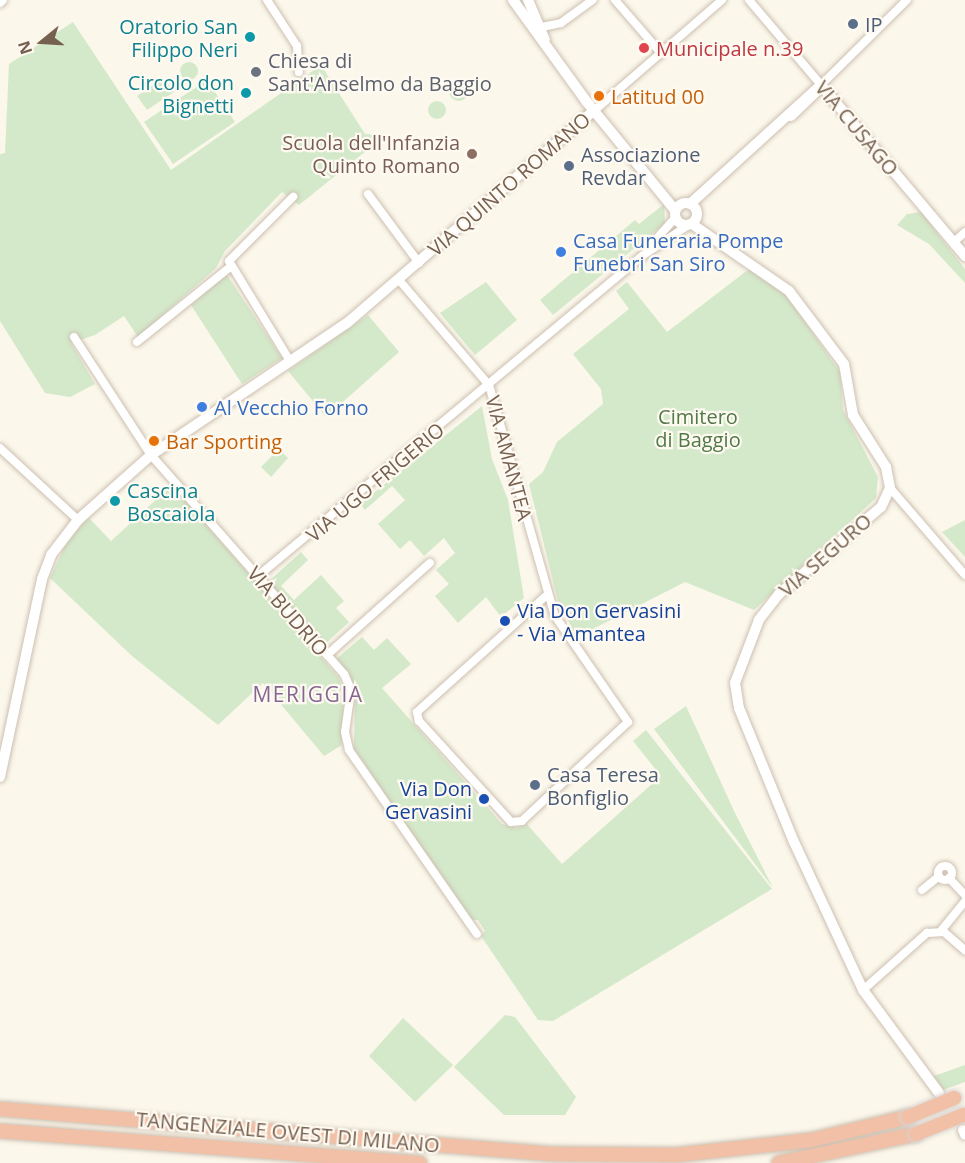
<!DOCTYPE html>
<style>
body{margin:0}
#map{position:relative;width:965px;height:1163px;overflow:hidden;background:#fbf7eb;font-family:"Open Sans",sans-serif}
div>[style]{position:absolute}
.green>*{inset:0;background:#d4e9ca}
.round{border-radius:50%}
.roads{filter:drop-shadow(0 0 2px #cdc0b1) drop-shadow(0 0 2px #cdc0b1)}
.street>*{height:8px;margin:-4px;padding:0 4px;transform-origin:4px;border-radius:4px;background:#fff}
.street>.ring{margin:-4px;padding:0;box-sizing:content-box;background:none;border:8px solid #fff;border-radius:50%}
.secondary>*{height:10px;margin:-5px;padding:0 5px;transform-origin:5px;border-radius:5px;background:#fff}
.secondary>.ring{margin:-5px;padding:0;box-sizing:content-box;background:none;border:10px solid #fff;border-radius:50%}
.highway>*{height:14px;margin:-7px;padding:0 7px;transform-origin:7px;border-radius:7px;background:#f1c0a7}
.bridges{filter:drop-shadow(0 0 2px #d9d2ce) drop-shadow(0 0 2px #d9d2ce)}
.highway-bridge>*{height:14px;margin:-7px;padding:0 7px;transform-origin:7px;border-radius:7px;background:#f1c0a7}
.dots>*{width:16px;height:16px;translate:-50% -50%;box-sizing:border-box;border:3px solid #fefaf2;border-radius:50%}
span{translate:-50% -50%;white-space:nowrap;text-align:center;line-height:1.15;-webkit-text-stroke:4.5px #fefaf2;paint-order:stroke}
.service-label{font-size:20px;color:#4e5e75}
.left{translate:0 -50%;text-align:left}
.culture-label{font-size:20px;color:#0d838f}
.right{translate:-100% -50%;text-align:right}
.health-label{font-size:20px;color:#be3a42}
.worship-label{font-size:20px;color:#5b616d}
.food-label{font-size:20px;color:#c56008}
.street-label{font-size:20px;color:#76604f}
.education-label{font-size:20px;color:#785e54}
.shop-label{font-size:20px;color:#366cbe}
.park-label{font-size:20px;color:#527a48}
.transit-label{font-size:20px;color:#164399}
.neighbourhood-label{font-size:21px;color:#876791;letter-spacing:1.5px}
.north{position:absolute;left:12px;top:12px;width:60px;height:60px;-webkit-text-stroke:4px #fefaf2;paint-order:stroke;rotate:252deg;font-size:16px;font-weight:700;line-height:24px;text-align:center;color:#76604f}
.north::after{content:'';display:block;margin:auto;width:21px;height:27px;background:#76604f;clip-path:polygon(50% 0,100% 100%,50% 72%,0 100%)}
</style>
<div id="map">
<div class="green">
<div style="clip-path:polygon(73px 22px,171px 170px,321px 65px,365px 134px,386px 135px,299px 205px,282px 192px,225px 251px,216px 268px,138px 337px,124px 316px,95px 335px,71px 343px,95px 384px,70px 397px,45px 393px,0 321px,0 154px,5px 153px,9px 64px)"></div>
<div class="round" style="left:180px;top:62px;width:18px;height:18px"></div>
<div style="clip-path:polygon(164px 78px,174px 92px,147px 110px,137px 96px)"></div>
<div style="clip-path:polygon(207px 80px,235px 122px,173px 164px,144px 122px)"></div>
<div class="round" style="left:449px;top:81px;width:20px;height:20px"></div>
<div class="round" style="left:428px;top:101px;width:18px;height:18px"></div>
<div style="clip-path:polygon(664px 204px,665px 223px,553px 315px,540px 300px,635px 220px,639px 224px)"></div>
<div style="clip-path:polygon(921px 212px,965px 269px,965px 283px,929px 244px,897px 225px,907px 214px)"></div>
<div style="clip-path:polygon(749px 269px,786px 295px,840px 372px,843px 410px,878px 477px,876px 498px,754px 610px,685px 582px,577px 637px,558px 601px,529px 484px,543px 472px,557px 442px,603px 404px,601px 389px,573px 354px,629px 309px,616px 291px,627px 282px,667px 332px)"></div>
<div style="clip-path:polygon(227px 275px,282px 358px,242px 384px,191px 305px)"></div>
<div style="clip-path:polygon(486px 282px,517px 320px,475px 355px,440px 313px)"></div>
<div style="clip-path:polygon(368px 315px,399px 352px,326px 417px,288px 371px)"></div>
<div style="clip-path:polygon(482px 406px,492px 459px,508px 500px,524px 598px,501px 617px,486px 597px,458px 623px,435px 596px,449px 584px,436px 570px,455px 553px,444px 538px,424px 556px,410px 540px,400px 549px,378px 524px,405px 500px,392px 486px,365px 510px,360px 504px)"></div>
<div style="clip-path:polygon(279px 449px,288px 458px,271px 477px,261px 467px)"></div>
<div style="clip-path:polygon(172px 485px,338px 677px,344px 689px,342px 745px,324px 756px,263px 683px,218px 725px,132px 656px,50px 578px,68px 539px,89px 518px,111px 541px)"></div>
<div style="clip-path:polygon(965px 520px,965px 557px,942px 532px)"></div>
<div style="clip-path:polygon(301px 552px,308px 560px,281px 586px,294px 600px,321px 575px,344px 601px,336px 608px,349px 622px,324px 645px,268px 582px)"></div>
<div style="clip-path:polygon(362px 637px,374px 650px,387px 638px,411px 664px,382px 688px,502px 824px,517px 828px,526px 823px,562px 864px,661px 776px,633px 741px,646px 730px,772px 889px,553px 1021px,538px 1020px,481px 936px,485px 931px,478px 920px,471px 920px,354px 749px,355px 687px,336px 659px)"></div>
<div style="clip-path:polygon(686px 706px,735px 813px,773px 888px,654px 729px)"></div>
<div style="clip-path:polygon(505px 1015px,515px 1017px,576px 1097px,565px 1115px,504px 1115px,454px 1067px)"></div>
<div style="clip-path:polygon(403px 1018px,453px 1065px,415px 1102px,369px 1056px)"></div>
<div style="clip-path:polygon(965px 1065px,965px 1082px,943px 1090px,934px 1076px)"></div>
</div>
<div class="roads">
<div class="street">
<div style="left:267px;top:0;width:55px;rotate:56.9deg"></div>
<div style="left:297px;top:46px;width:26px;rotate:86deg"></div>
<div style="left:615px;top:0;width:69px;rotate:49.1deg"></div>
<div style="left:749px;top:0;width:111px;rotate:49.7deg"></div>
<div style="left:821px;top:85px;width:121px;rotate:-44.7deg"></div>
<div style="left:0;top:3px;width:4px;rotate:-45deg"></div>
<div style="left:542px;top:27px;width:19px;rotate:-12deg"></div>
<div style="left:561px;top:23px;width:39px;rotate:-36deg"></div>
<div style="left:595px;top:110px;width:168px;rotate:-40.9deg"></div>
<div style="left:368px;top:194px;width:86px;rotate:53.5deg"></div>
<div style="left:954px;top:242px;width:15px;rotate:-42deg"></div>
<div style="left:650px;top:246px;width:38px;rotate:-48deg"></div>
<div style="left:399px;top:280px;width:138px;rotate:49.4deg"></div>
<div style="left:489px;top:385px;width:240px;rotate:74.1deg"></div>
<div style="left:555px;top:616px;width:129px;rotate:55.4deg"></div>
<div style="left:628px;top:722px;width:145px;rotate:137deg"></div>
<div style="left:522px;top:821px;width:11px;rotate:175deg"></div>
<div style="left:511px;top:822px;width:137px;rotate:-132.3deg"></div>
<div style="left:419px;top:721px;width:9px;rotate:-103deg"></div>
<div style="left:417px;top:712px;width:175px;rotate:-42deg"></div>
<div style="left:74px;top:337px;width:141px;rotate:56.9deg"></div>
<div style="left:151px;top:455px;width:292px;rotate:48.6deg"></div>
<div style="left:344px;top:674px;width:17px;rotate:66deg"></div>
<div style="left:351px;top:690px;width:42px;rotate:98.1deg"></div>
<div style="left:345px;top:732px;width:18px;rotate:77deg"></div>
<div style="left:349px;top:750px;width:224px;rotate:55.2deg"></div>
<div style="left:137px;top:342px;width:119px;rotate:-38.9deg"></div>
<div style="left:290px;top:361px;width:117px;rotate:-121.4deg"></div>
<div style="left:229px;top:261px;width:91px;rotate:-45deg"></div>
<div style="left:0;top:448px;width:106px;rotate:42.7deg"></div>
<div style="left:890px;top:488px;width:115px;rotate:49.2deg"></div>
<div style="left:258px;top:576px;width:500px;rotate:-39.8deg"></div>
<div style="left:642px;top:256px;width:54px;rotate:-33.7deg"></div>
<div style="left:327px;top:655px;width:138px;rotate:-41.8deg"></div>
<div class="ring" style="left:938px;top:866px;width:6px;height:6px"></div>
<div style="left:949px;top:878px;width:23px;rotate:47deg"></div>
<div style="left:922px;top:890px;width:22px;rotate:-39deg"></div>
<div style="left:940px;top:932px;width:40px;rotate:-51deg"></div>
<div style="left:863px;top:990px;width:86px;rotate:-41.7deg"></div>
<div style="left:927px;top:933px;width:17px;rotate:-3deg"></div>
<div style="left:944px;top:932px;width:28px;rotate:41deg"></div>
</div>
<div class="secondary">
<div style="left:513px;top:0;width:125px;rotate:54.1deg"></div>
<div style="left:586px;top:101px;width:141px;rotate:50.8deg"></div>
<div style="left:528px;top:0;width:43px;rotate:67deg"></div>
<div style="left:821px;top:85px;width:224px;rotate:49.9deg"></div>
<div style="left:791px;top:116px;width:40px;rotate:-44deg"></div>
<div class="ring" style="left:675px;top:203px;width:12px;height:12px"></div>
<div style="left:690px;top:204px;width:177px;rotate:-42.3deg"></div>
<div style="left:692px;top:224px;width:118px;rotate:34.6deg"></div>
<div style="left:789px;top:291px;width:91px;rotate:53deg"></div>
<div style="left:844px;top:364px;width:52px;rotate:80deg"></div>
<div style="left:853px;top:415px;width:62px;rotate:57.6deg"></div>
<div style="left:886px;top:467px;width:21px;rotate:79deg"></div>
<div style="left:890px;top:488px;width:21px;rotate:115deg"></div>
<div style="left:881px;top:507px;width:134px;rotate:139.5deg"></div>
<div style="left:779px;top:594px;width:33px;rotate:128deg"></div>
<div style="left:759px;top:620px;width:67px;rotate:110.9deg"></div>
<div style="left:735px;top:683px;width:25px;rotate:81deg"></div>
<div style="left:739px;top:708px;width:145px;rotate:67.7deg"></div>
<div style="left:794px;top:842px;width:163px;rotate:65deg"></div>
<div style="left:863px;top:990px;width:128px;rotate:53.6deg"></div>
<div style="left:0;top:777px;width:202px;rotate:-78deg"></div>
<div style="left:42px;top:579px;width:26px;rotate:-69deg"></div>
<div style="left:51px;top:555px;width:44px;rotate:-52.4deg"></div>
<div style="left:78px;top:520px;width:98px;rotate:-41.7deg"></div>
<div style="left:151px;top:455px;width:236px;rotate:-34deg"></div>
<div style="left:347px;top:323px;width:327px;rotate:-40.7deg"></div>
<div style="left:963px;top:1130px;width:5px;rotate:68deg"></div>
</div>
<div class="highway">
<div style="left:0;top:1109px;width:553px;rotate:4.67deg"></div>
<div style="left:551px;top:1154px;width:125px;rotate:0.5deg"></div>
<div style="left:676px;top:1155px;width:137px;rotate:-6.3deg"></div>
<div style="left:812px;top:1140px;width:99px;rotate:-13.5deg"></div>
<div style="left:0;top:1131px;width:421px;rotate:4.4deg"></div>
<div style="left:779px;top:1163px;width:140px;rotate:-12deg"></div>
</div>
</div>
<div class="bridges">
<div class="highway-bridge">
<div style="left:908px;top:1117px;width:50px;rotate:-22.4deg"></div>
<div style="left:916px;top:1134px;width:51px;rotate:-22deg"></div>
</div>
</div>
<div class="dots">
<div style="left:853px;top:24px;background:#5c6f8a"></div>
<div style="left:250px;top:37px;background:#0f9aa8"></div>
<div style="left:644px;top:48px;background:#e0444e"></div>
<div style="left:256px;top:72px;background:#6b7280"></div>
<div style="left:246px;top:93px;background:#0f9aa8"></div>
<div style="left:599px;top:96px;background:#e8710a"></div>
<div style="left:472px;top:154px;background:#8d6e63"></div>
<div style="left:569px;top:166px;background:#5c6f8a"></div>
<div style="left:561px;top:252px;background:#3f7fe0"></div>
<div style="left:202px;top:407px;background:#3f7fe0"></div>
<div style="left:154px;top:441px;background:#e8710a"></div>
<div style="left:115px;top:501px;background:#0f9aa8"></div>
<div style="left:505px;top:621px;background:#1a4fb4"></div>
<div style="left:535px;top:785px;background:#5c6f8a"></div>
<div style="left:484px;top:799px;background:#1a4fb4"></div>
</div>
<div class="service-label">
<span class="left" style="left:865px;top:24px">IP</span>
<span class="left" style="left:581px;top:166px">Associazione<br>Revdar</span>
<span class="left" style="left:547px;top:786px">Casa Teresa<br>Bonfiglio</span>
</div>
<div class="culture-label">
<span class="right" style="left:238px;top:38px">Oratorio San<br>Filippo Neri</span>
<span class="right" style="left:234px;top:94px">Circolo don<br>Bignetti</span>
<span class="left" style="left:127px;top:502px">Cascina<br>Boscaiola</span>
</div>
<div class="health-label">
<span class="left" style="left:656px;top:48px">Municipale n.39</span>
</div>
<div class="worship-label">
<span class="left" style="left:268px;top:72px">Chiesa di<br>Sant'Anselmo da Baggio</span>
</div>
<div class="food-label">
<span class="left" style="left:611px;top:96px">Latitud 00</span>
<span class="left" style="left:166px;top:441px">Bar Sporting</span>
</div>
<div class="street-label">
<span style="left:857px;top:128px;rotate:50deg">VIA CUSAGO</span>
<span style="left:509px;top:184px;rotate:-41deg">VIA QUINTO ROMANO</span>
<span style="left:509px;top:458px;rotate:75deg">VIA AMANTEA</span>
<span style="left:375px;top:482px;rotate:-40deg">VIA UGO FRIGERIO</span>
<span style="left:825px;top:555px;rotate:-41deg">VIA SEGURO</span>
<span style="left:288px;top:611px;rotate:49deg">VIA BUDRIO</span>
<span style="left:288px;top:1132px;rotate:5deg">TANGENZIALE OVEST DI MILANO</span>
</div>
<div class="education-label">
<span class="right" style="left:460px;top:154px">Scuola dell'Infanzia<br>Quinto Romano</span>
</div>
<div class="shop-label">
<span class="left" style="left:573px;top:252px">Casa Funeraria Pompe<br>Funebri San Siro</span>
<span class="left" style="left:214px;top:407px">Al Vecchio Forno</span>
</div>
<div class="park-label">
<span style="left:698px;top:428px">Cimitero<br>di Baggio</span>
</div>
<div class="transit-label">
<span class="left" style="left:517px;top:622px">Via Don Gervasini<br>- Via Amantea</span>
<span class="right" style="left:472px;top:800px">Via Don<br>Gervasini</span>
</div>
<div class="neighbourhood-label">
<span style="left:308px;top:694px">MERIGGIA</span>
</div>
<div class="north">N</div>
</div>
